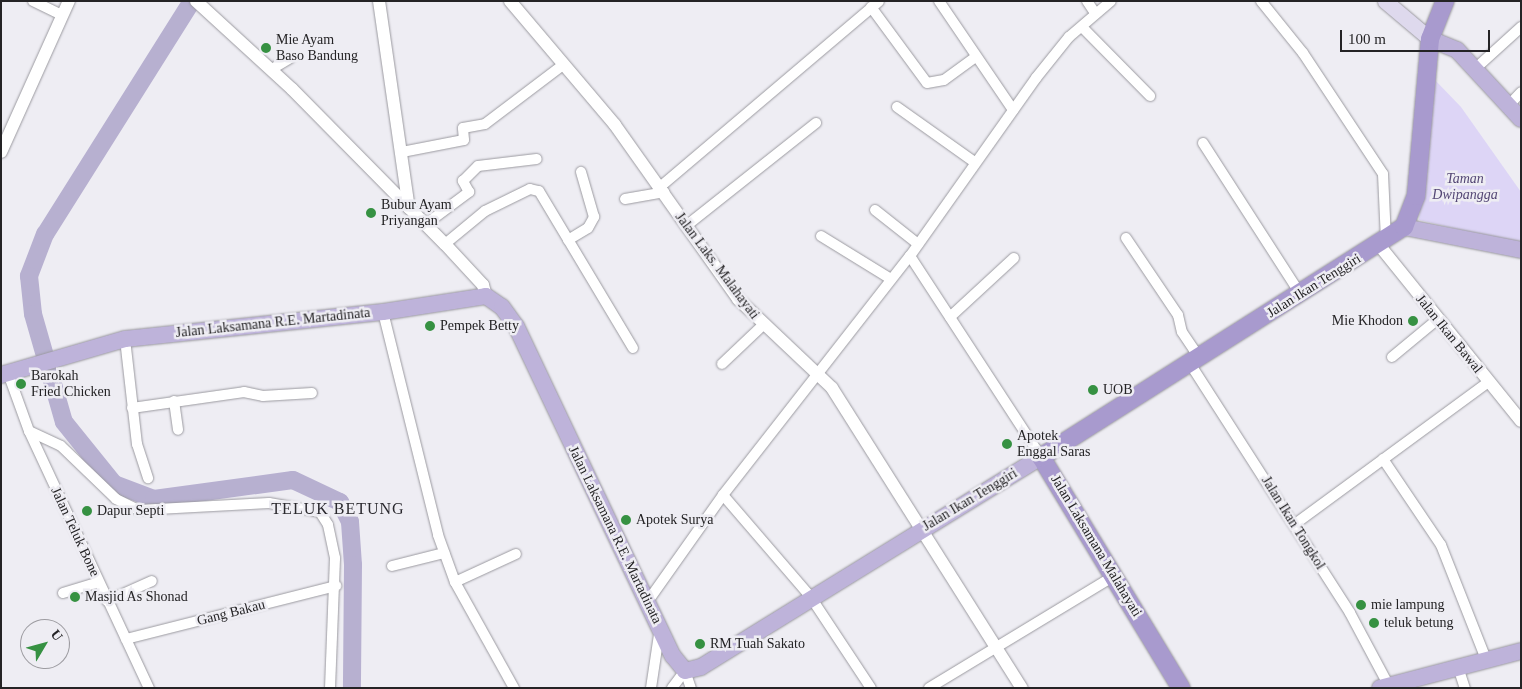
<!DOCTYPE html>
<style>
body{margin:0}
#map{position:relative;width:1522px;height:689px;overflow:hidden;background:#eeedf3;font-family:Georgia,serif}
div>[style]{position:absolute}
.green>*{inset:0;background:#ddd5f6}
.river>*{height:18px;margin:-9px;padding:0 9px;transform-origin:9px;border-radius:9px;background:#b7b0d0}
.roads{filter:drop-shadow(0 0 1px #9b9aa0) drop-shadow(0 0 1px #9b9aa0)}
.minor>*{height:10px;margin:-5px;padding:0 5px;transform-origin:5px;border-radius:5px;background:#fff}
.tertiary>*{height:12px;margin:-6px;padding:0 6px;transform-origin:6px;border-radius:6px;background:#fff}
.secondary>*{height:15px;margin:-7.5px;padding:0 7.5px;transform-origin:7.5px;border-radius:7.5px;background:#ded9ed}
.primary>*{height:16px;margin:-8px;padding:0 8px;transform-origin:8px;border-radius:8px;background:#beb3da}
.trunk>*{height:18px;margin:-9px;padding:0 9px;transform-origin:9px;border-radius:9px;background:#a89ace}
.dots>*{width:14px;height:14px;translate:-50% -50%;box-sizing:border-box;border:2px solid #eeedf3;border-radius:50%}
span{translate:-50% -50%;white-space:nowrap;text-align:center;line-height:1.15;-webkit-text-stroke:5px #eeedf3;paint-order:stroke}
.poi-label{font-size:14px;color:#242325}
.left{translate:0 -50%;text-align:left}
.right{translate:-100% -50%;text-align:right}
.park-label{font-size:14px;color:#544775;font-style:italic}
.street-label{font-size:14px;color:#242325}
.quarter-label{font-size:16px;color:#2a292e;letter-spacing:1px}
.frame{position:absolute;inset:0;border:2px solid #242325;pointer-events:none}
.north{position:absolute;left:20px;top:619px;width:50px;height:50px;box-sizing:border-box;background:#eeedf3;border:1px solid #9d9ca1;border-radius:50%;rotate:53deg;font-size:14px;font-weight:700;line-height:20px;text-align:center;color:#242325}
.north::after{content:'';display:block;margin:auto;width:18px;height:22px;background:#369142;clip-path:polygon(50% 0,100% 100%,50% 72%,0 100%)}
.scale{position:absolute;left:1340px;top:30px;width:150px;height:22px;box-sizing:border-box;border:2px solid #242325;border-top:0;padding-left:6px;font-size:15px;line-height:18px;white-space:nowrap;color:#242325;-webkit-text-stroke:4px #eeedf3;paint-order:stroke}
</style>
<div id="map">
<div class="green">
<div style="clip-path:polygon(1434px 79px,1461px 107px,1521px 192px,1521px 244px,1419px 220px)"></div>
</div>
<div class="river">
<div style="left:192px;top:1px;width:275px;rotate:122.2deg"></div>
<div style="left:45px;top:234px;width:45px;rotate:110.9deg"></div>
<div style="left:29px;top:276px;width:38px;rotate:84deg"></div>
<div style="left:33px;top:314px;width:112px;rotate:74deg"></div>
<div style="left:64px;top:422px;width:80px;rotate:51.1deg"></div>
<div style="left:114px;top:484px;width:43px;rotate:20.6deg"></div>
<div style="left:154px;top:499px;width:140px;rotate:-7.8deg"></div>
<div style="left:293px;top:480px;width:52px;rotate:25.1deg"></div>
<div style="left:340px;top:502px;width:22px;rotate:63deg"></div>
<div style="left:350px;top:522px;width:43px;rotate:86deg"></div>
<div style="left:353px;top:565px;width:123px;rotate:90.5deg"></div>
</div>
<div class="roads">
<div class="minor">
<div style="left:33px;top:1px;width:32px;rotate:26deg"></div>
<div style="left:939px;top:1px;width:132px;rotate:55.8deg"></div>
<div style="left:1087px;top:1px;width:14px;rotate:56deg"></div>
<div style="left:1261px;top:1px;width:67px;rotate:51.1deg"></div>
<div style="left:1303px;top:53px;width:145px;rotate:56.5deg"></div>
<div style="left:1383px;top:174px;width:66px;rotate:87.4deg"></div>
<div style="left:871px;top:7px;width:94px;rotate:53.6deg"></div>
<div style="left:927px;top:83px;width:17px;rotate:-10deg"></div>
<div style="left:944px;top:80px;width:39px;rotate:-36deg"></div>
<div style="left:1082px;top:27px;width:97px;rotate:45.4deg"></div>
<div style="left:1476px;top:68px;width:61px;rotate:-42.3deg"></div>
<div style="left:272px;top:69px;width:21px;rotate:-31deg"></div>
<div style="left:1510px;top:104px;width:16px;rotate:-47deg"></div>
<div style="left:897px;top:107px;width:93px;rotate:35.4deg"></div>
<div style="left:1203px;top:143px;width:181px;rotate:57.2deg"></div>
<div style="left:402px;top:152px;width:63px;rotate:-11deg"></div>
<div style="left:464px;top:140px;width:12px;rotate:-95deg"></div>
<div style="left:463px;top:128px;width:22px;rotate:-10deg"></div>
<div style="left:485px;top:124px;width:99px;rotate:-37.2deg"></div>
<div style="left:660px;top:187px;width:287px;rotate:-40.3deg"></div>
<div style="left:625px;top:199px;width:40px;rotate:-10deg"></div>
<div style="left:875px;top:210px;width:55px;rotate:38.3deg"></div>
<div style="left:426px;top:224px;width:54px;rotate:-36.7deg"></div>
<div style="left:469px;top:192px;width:13px;rotate:-119deg"></div>
<div style="left:463px;top:181px;width:21px;rotate:-45deg"></div>
<div style="left:478px;top:166px;width:59px;rotate:-6.8deg"></div>
<div style="left:686px;top:226px;width:166px;rotate:-38.4deg"></div>
<div style="left:821px;top:236px;width:82px;rotate:31.6deg"></div>
<div style="left:1126px;top:238px;width:93px;rotate:56deg"></div>
<div style="left:1178px;top:315px;width:17px;rotate:77deg"></div>
<div style="left:1182px;top:332px;width:30px;rotate:56deg"></div>
<div style="left:568px;top:240px;width:23px;rotate:-31deg"></div>
<div style="left:588px;top:228px;width:13px;rotate:-61deg"></div>
<div style="left:594px;top:217px;width:47px;rotate:-106.1deg"></div>
<div style="left:445px;top:244px;width:52px;rotate:-39.5deg"></div>
<div style="left:485px;top:211px;width:50px;rotate:-26.1deg"></div>
<div style="left:530px;top:189px;width:9px;rotate:13deg"></div>
<div style="left:539px;top:191px;width:183px;rotate:59.1deg"></div>
<div style="left:910px;top:256px;width:240px;rotate:56.9deg"></div>
<div style="left:383px;top:312px;width:230px;rotate:76.1deg"></div>
<div style="left:438px;top:535px;width:50px;rotate:70.1deg"></div>
<div style="left:455px;top:582px;width:121px;rotate:60.9deg"></div>
<div style="left:950px;top:317px;width:87px;rotate:-42.7deg"></div>
<div style="left:125px;top:339px;width:106px;rotate:83.5deg"></div>
<div style="left:137px;top:444px;width:36px;rotate:72deg"></div>
<div style="left:1392px;top:357px;width:60px;rotate:-39.6deg"></div>
<div style="left:1189px;top:362px;width:298px;rotate:57.3deg"></div>
<div style="left:1350px;top:613px;width:85px;rotate:61.9deg"></div>
<div style="left:722px;top:364px;width:55px;rotate:-43.5deg"></div>
<div style="left:8px;top:373px;width:62px;rotate:70.1deg"></div>
<div style="left:29px;top:431px;width:284px;rotate:65deg"></div>
<div style="left:174px;top:401px;width:29px;rotate:82deg"></div>
<div style="left:132px;top:408px;width:113px;rotate:-8.1deg"></div>
<div style="left:244px;top:392px;width:19px;rotate:12deg"></div>
<div style="left:263px;top:396px;width:49px;rotate:-3.5deg"></div>
<div style="left:29px;top:431px;width:35px;rotate:25deg"></div>
<div style="left:61px;top:446px;width:76px;rotate:43.9deg"></div>
<div style="left:116px;top:499px;width:25px;rotate:26deg"></div>
<div style="left:139px;top:510px;width:130px;rotate:-3.1deg"></div>
<div style="left:269px;top:503px;width:52px;rotate:10deg"></div>
<div style="left:320px;top:512px;width:15px;rotate:58deg"></div>
<div style="left:328px;top:525px;width:34px;rotate:78deg"></div>
<div style="left:335px;top:558px;width:130px;rotate:92.2deg"></div>
<div style="left:1383px;top:459px;width:104px;rotate:56deg"></div>
<div style="left:1441px;top:545px;width:123px;rotate:68.5deg"></div>
<div style="left:723px;top:495px;width:133px;rotate:49.3deg"></div>
<div style="left:810px;top:596px;width:110px;rotate:56.5deg"></div>
<div style="left:1295px;top:524px;width:240px;rotate:-36.3deg"></div>
<div style="left:392px;top:566px;width:54px;rotate:-14deg"></div>
<div style="left:455px;top:582px;width:67px;rotate:-24.7deg"></div>
<div style="left:63px;top:593px;width:37px;rotate:-17deg"></div>
<div style="left:107px;top:601px;width:49px;rotate:-24deg"></div>
<div style="left:648px;top:601px;width:130px;rotate:-54.7deg"></div>
<div style="left:723px;top:495px;width:303px;rotate:-52deg"></div>
<div style="left:910px;top:256px;width:218px;rotate:-54.7deg"></div>
<div style="left:1036px;top:78px;width:53px;rotate:-51.2deg"></div>
<div style="left:1069px;top:37px;width:55px;rotate:-40.6deg"></div>
<div style="left:126px;top:639px;width:217px;rotate:-14.2deg"></div>
<div style="left:1458px;top:667px;width:22px;rotate:72deg"></div>
<div style="left:685px;top:671px;width:18px;rotate:71deg"></div>
<div style="left:651px;top:688px;width:61px;rotate:-81.5deg"></div>
<div style="left:672px;top:688px;width:21px;rotate:-53deg"></div>
<div style="left:929px;top:688px;width:216px;rotate:-31.2deg"></div>
</div>
<div class="tertiary">
<div style="left:196px;top:1px;width:130px;rotate:42.5deg"></div>
<div style="left:292px;top:89px;width:218px;rotate:45.4deg"></div>
<div style="left:445px;top:244px;width:56px;rotate:47.2deg"></div>
<div style="left:483px;top:285px;width:11px;rotate:75deg"></div>
<div style="left:379px;top:1px;width:209px;rotate:81.8deg"></div>
<div style="left:510px;top:1px;width:162px;rotate:49.7deg"></div>
<div style="left:615px;top:125px;width:213px;rotate:54.7deg"></div>
<div style="left:738px;top:299px;width:129px;rotate:43.4deg"></div>
<div style="left:832px;top:388px;width:355px;rotate:57.7deg"></div>
<div style="left:1px;top:152px;width:166px;rotate:-65.8deg"></div>
<div style="left:1379px;top:245px;width:226px;rotate:51.1deg"></div>
</div>
<div class="secondary">
<div style="left:1385px;top:1px;width:59px;rotate:40.2deg"></div>
</div>
<div class="primary">
<div style="left:1430px;top:39px;width:29px;rotate:22deg"></div>
<div style="left:1457px;top:50px;width:94px;rotate:47.2deg"></div>
<div style="left:1404px;top:227px;width:119px;rotate:11.1deg"></div>
<div style="left:1px;top:375px;width:129px;rotate:-16.2deg"></div>
<div style="left:125px;top:339px;width:259px;rotate:-6deg"></div>
<div style="left:383px;top:312px;width:104px;rotate:-8.8deg"></div>
<div style="left:486px;top:296px;width:19px;rotate:35deg"></div>
<div style="left:502px;top:307px;width:24px;rotate:54deg"></div>
<div style="left:516px;top:326px;width:365px;rotate:64.6deg"></div>
<div style="left:673px;top:656px;width:19px;rotate:51deg"></div>
<div style="left:685px;top:671px;width:16px;rotate:-14deg"></div>
<div style="left:701px;top:667px;width:400px;rotate:-31.7deg"></div>
<div style="left:1380px;top:688px;width:146px;rotate:-14.7deg"></div>
</div>
<div class="trunk">
<div style="left:1181px;top:688px;width:270px;rotate:-121.2deg"></div>
<div style="left:1041px;top:457px;width:430px;rotate:-32.4deg"></div>
<div style="left:1404px;top:227px;width:33px;rotate:-69deg"></div>
<div style="left:1416px;top:196px;width:158px;rotate:-84.9deg"></div>
<div style="left:1430px;top:39px;width:41px;rotate:-68.5deg"></div>
</div>
</div>
<div class="dots">
<div style="left:266px;top:48px;background:#369142"></div>
<div style="left:371px;top:213px;background:#369142"></div>
<div style="left:1413px;top:321px;background:#369142"></div>
<div style="left:430px;top:326px;background:#369142"></div>
<div style="left:21px;top:384px;background:#369142"></div>
<div style="left:1093px;top:390px;background:#369142"></div>
<div style="left:1007px;top:444px;background:#369142"></div>
<div style="left:87px;top:511px;background:#369142"></div>
<div style="left:626px;top:520px;background:#369142"></div>
<div style="left:75px;top:597px;background:#369142"></div>
<div style="left:1361px;top:605px;background:#369142"></div>
<div style="left:1374px;top:623px;background:#369142"></div>
<div style="left:700px;top:644px;background:#369142"></div>
</div>
<div class="poi-label">
<span class="left" style="left:276px;top:48px">Mie Ayam<br>Baso Bandung</span>
<span class="left" style="left:381px;top:213px">Bubur Ayam<br>Priyangan</span>
<span class="right" style="left:1403px;top:321px">Mie Khodon</span>
<span class="left" style="left:440px;top:326px">Pempek Betty</span>
<span class="left" style="left:31px;top:384px">Barokah<br>Fried Chicken</span>
<span class="left" style="left:1103px;top:390px">UOB</span>
<span class="left" style="left:1017px;top:444px">Apotek<br>Enggal Saras</span>
<span class="left" style="left:97px;top:511px">Dapur Septi</span>
<span class="left" style="left:636px;top:520px">Apotek Surya</span>
<span class="left" style="left:85px;top:597px">Masjid As Shonad</span>
<span class="left" style="left:1371px;top:605px">mie lampung</span>
<span class="left" style="left:1384px;top:623px">teluk betung</span>
<span class="left" style="left:710px;top:644px">RM Tuah Sakato</span>
</div>
<div class="park-label">
<span style="left:1465px;top:187px">Taman<br>Dwipangga</span>
</div>
<div class="street-label">
<span style="left:717px;top:266px;rotate:53deg">Jalan Laks. Malahayati</span>
<span style="left:1314px;top:286px;rotate:-32deg">Jalan Ikan Tenggiri</span>
<span style="left:273px;top:323px;rotate:-6deg">Jalan Laksamana R.E. Martadinata</span>
<span style="left:1449px;top:334px;rotate:51deg">Jalan Ikan Bawal</span>
<span style="left:970px;top:500px;rotate:-31deg">Jalan Ikan Tenggiri</span>
<span style="left:1293px;top:523px;rotate:58deg">Jalan Ikan Tongkol</span>
<span style="left:75px;top:532px;rotate:65deg">Jalan Teluk Bone</span>
<span style="left:615px;top:535px;rotate:64deg">Jalan Laksamana R.E. Martadinata</span>
<span style="left:1096px;top:546px;rotate:59deg">Jalan Laksamana Malahayati</span>
<span style="left:231px;top:613px;rotate:-14deg">Gang Bakau</span>
</div>
<div class="quarter-label">
<span style="left:338px;top:509px">TELUK BETUNG</span>
</div>
<div class="frame"></div>
<div class="north">U</div>
<div class="scale">100 m</div>
</div>
